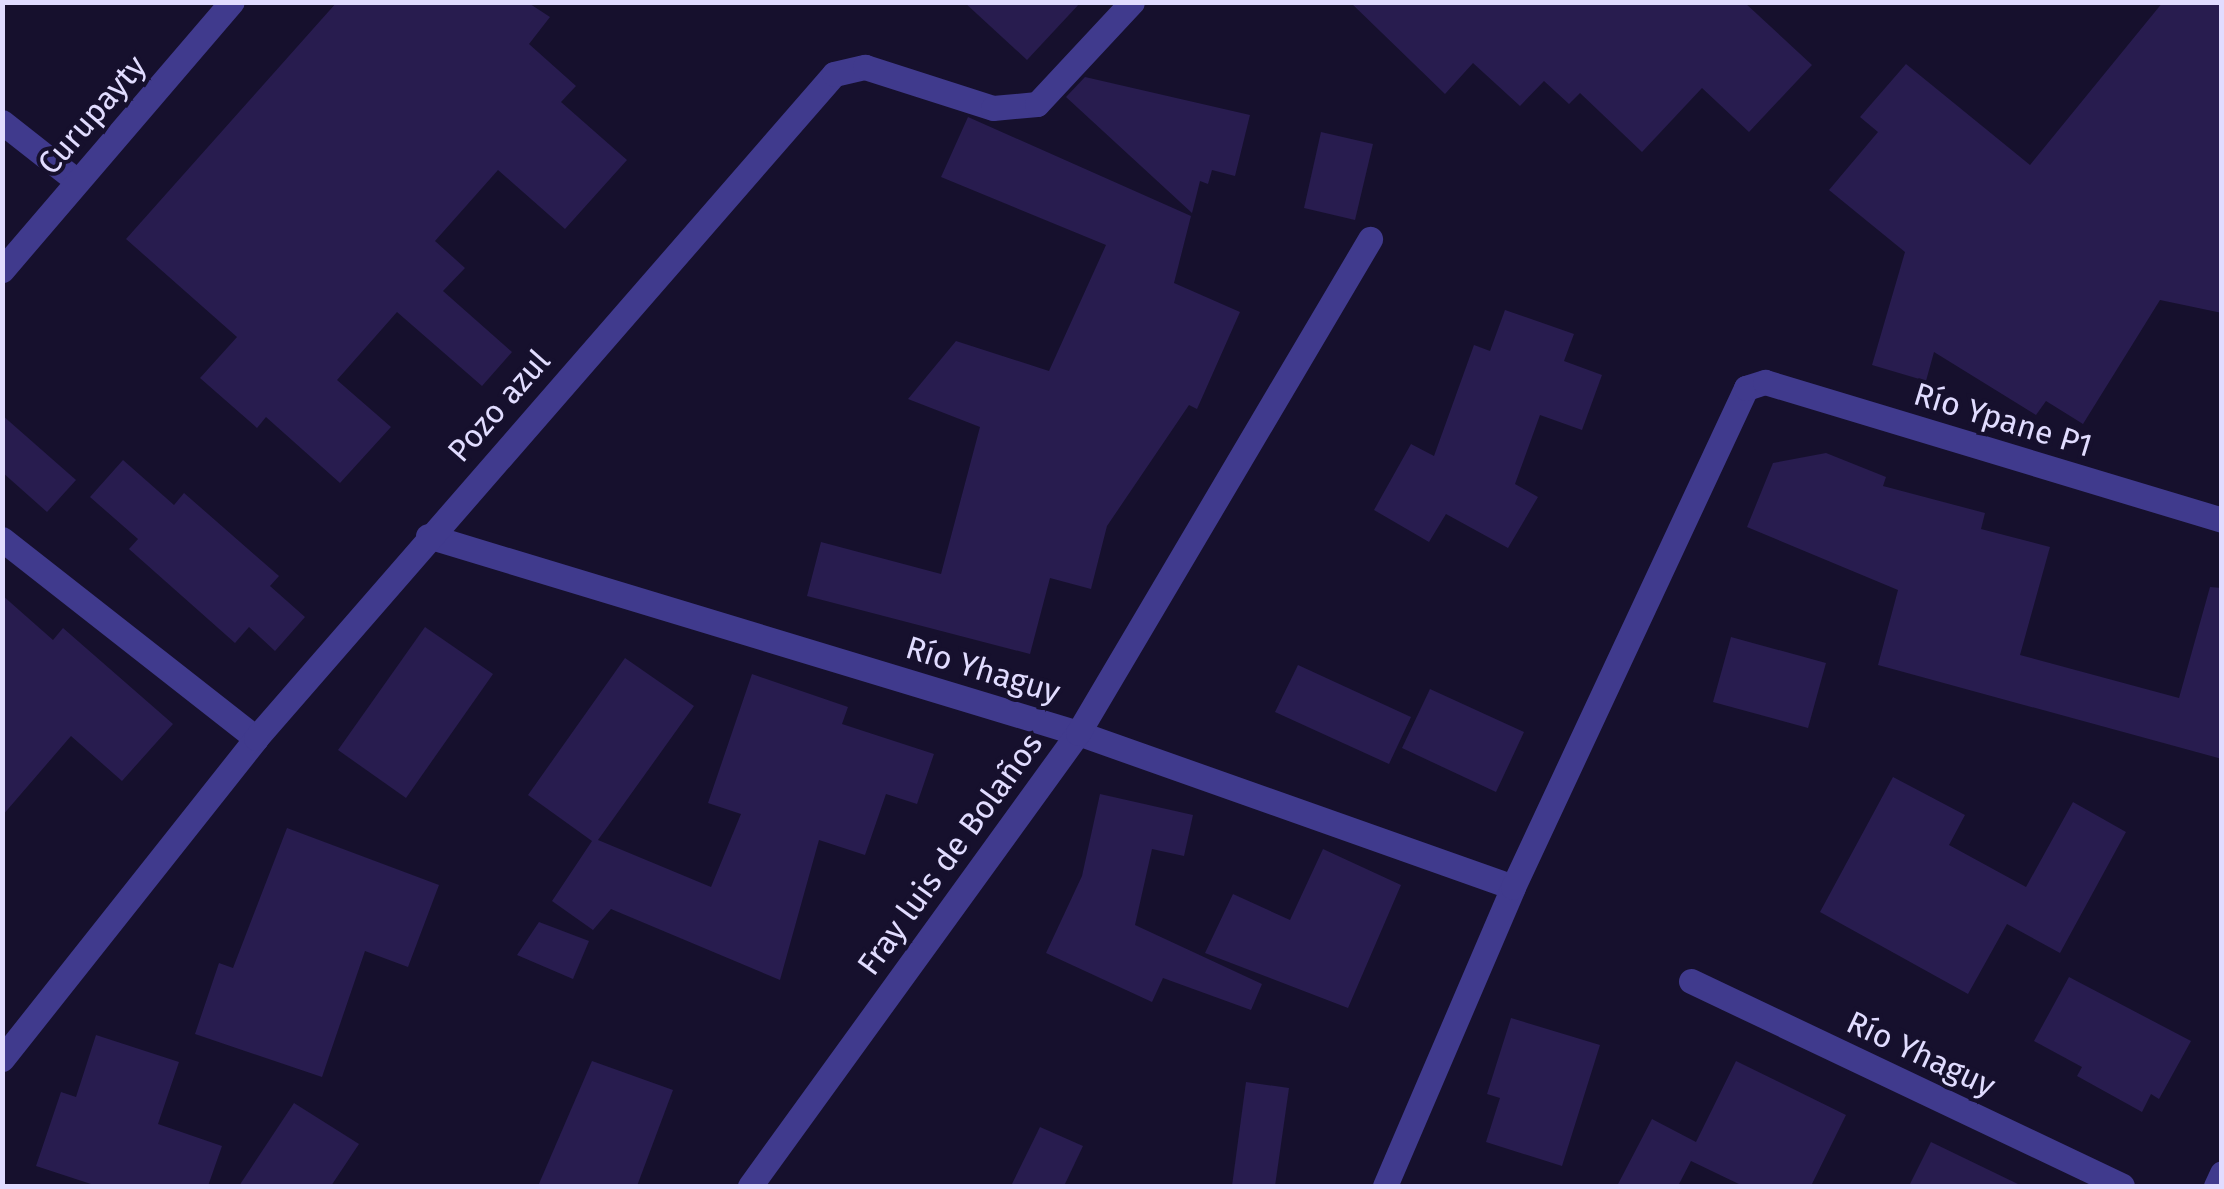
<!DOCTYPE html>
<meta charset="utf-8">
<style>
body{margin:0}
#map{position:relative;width:2224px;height:1189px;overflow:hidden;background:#16102d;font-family:"Fira Sans",sans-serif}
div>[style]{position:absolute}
.building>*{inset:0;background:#281c4f}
.minor>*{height:25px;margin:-12.5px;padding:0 12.5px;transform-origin:12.5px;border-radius:12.5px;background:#403a8d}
span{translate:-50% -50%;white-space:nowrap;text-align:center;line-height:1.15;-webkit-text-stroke:8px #16102d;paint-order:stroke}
.street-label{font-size:32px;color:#e1dcff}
.frame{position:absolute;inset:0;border:5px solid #e1dcff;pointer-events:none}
</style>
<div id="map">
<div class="building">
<div style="clip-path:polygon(337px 2px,527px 2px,550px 17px,529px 44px,576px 86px,561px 102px,627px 160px,565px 229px,498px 170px,435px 241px,465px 268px,443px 291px,512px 352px,482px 386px,397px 312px,337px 380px,391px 427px,340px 483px,266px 417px,257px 428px,200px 378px,237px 337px,126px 239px)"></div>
<div style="clip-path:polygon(964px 2px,1081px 2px,1027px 60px)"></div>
<div style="clip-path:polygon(1350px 2px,1744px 2px,1812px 65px,1749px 132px,1702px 88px,1642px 152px,1580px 93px,1569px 104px,1544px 81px,1520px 106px,1473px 63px,1445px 94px)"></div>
<div style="clip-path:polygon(2163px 2px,2222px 2px,2222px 313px,2160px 300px,2083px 424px,2046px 401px,2036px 415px,1934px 352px,1926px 381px,1872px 365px,1905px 252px,1829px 190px,1878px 132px,1860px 117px,1906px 64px,2030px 165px)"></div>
<div style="clip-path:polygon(1085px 77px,1250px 115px,1235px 176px,1212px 170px,1208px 184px,1200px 181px,1192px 213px,1066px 97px)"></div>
<div style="clip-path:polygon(968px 117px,1191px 216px,1174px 283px,1240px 312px,1197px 409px,1189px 405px,1107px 526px,1091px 589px,1050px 578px,1030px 654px,807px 596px,821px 542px,941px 574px,980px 427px,908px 399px,956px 341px,1049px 371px,1106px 245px,941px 177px)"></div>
<div style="clip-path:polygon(1321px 132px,1373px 144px,1355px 220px,1304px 208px)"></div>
<div style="clip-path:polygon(1505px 310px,1574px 334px,1564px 361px,1602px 375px,1582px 430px,1540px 415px,1515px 484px,1538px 497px,1508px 548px,1446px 514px,1429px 542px,1374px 510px,1411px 444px,1434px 456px,1474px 345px,1490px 351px)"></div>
<div style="clip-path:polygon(2px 415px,76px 480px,47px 512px,2px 472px)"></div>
<div style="clip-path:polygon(1826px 453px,1886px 477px,1883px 486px,1985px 513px,1981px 529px,2050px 547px,2020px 655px,2179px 698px,2210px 587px,2222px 588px,2222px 759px,1878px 665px,1898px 590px,1747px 527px,1773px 463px)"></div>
<div style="clip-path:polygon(123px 460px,174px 505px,184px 493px,279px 576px,270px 586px,305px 617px,275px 651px,249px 627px,235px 643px,129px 549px,138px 539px,90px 497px)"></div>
<div style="clip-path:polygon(2px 595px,53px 640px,63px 628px,173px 724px,122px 781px,71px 736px,2px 816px)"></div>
<div style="clip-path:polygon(425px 627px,493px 674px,406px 798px,338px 750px)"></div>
<div style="clip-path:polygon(1731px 637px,1826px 663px,1808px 728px,1713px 702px)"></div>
<div style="clip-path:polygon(625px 658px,694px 706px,598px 840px,711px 887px,741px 814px,708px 803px,752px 674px,848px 707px,842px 724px,934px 754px,917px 804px,886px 794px,865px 855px,819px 840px,780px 980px,611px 909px,593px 930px,552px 901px,592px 841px,528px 795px)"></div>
<div style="clip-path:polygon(1298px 665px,1411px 717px,1389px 764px,1275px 712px)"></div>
<div style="clip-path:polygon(1430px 689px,1524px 732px,1496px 792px,1402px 748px)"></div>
<div style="clip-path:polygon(1893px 777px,1965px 815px,1949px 845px,2026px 887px,2073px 802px,2126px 832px,2060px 953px,2007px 924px,1968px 994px,1820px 912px)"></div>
<div style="clip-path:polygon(1100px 794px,1193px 815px,1184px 856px,1152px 849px,1135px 925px,1262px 984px,1251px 1010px,1163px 978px,1152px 1002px,1046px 953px,1082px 876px)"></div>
<div style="clip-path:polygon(287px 828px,439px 885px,408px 967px,365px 951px,322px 1077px,195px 1034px,219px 963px,233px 968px)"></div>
<div style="clip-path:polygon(1323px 849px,1401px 885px,1348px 1008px,1205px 953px,1233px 894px,1290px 920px)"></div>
<div style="clip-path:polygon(539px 922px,589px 941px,573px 979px,517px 955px)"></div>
<div style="clip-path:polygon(2069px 977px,2191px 1041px,2159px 1099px,2151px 1094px,2142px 1112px,2077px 1076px,2082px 1067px,2034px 1041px)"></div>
<div style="clip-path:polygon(1511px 1018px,1600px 1045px,1562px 1166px,1486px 1142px,1500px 1098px,1487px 1094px)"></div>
<div style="clip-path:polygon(96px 1035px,179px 1062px,158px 1124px,222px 1146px,208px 1186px,97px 1186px,36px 1166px,61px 1092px,76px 1097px)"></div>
<div style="clip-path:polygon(592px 1061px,673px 1090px,637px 1186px,538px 1186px)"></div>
<div style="clip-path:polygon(1736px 1061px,1846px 1115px,1811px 1186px,1743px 1186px,1691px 1161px,1678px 1186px,1617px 1186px,1652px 1119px,1696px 1142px)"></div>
<div style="clip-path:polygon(1246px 1082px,1289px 1088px,1275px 1186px,1232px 1186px)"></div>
<div style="clip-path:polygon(294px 1103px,359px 1144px,331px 1186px,239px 1186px)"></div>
<div style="clip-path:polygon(1040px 1127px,1083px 1146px,1064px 1186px,1011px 1186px)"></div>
<div style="clip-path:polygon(1931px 1142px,2022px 1186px,1909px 1186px)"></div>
</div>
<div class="minor">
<div style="left:2px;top:122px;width:95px;rotate:38.2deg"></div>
<div style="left:2px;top:270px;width:353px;rotate:-49.4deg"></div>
<div style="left:428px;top:536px;width:679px;rotate:16.86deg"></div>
<div style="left:1078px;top:733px;width:461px;rotate:19.5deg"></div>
<div style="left:2px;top:539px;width:323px;rotate:38.1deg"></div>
<div style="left:1691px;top:981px;width:477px;rotate:25.4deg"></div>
<div style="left:2px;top:1059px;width:409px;rotate:-51.6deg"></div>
<div style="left:256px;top:738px;width:880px;rotate:-48.96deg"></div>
<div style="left:834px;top:74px;width:32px;rotate:-13deg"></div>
<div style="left:865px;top:67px;width:134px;rotate:17.8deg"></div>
<div style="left:993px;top:108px;width:44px;rotate:-5.2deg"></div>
<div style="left:1037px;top:104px;width:139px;rotate:-47deg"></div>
<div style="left:750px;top:1186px;width:559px;rotate:-54.09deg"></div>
<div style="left:1078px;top:733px;width:574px;rotate:-59.41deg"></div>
<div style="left:1385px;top:1186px;width:325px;rotate:-66.8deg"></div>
<div style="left:1513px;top:887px;width:551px;rotate:-64.97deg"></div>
<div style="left:1746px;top:388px;width:20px;rotate:-18deg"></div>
<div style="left:1765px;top:382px;width:477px;rotate:16.8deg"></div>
<div style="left:2216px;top:1186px;width:14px;rotate:-65deg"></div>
</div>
<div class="street-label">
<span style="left:92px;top:115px;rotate:-49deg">Curupayty</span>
<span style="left:499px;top:406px;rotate:-49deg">Pozo azul</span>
<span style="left:2003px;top:420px;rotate:17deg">Río Ypane P1</span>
<span style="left:983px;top:670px;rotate:17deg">Río Yhaguy</span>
<span style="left:950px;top:854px;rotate:-54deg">Fray luis de Bolaños</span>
<span style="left:1921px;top:1054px;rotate:25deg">Río Yhaguy</span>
</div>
<div class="frame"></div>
</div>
